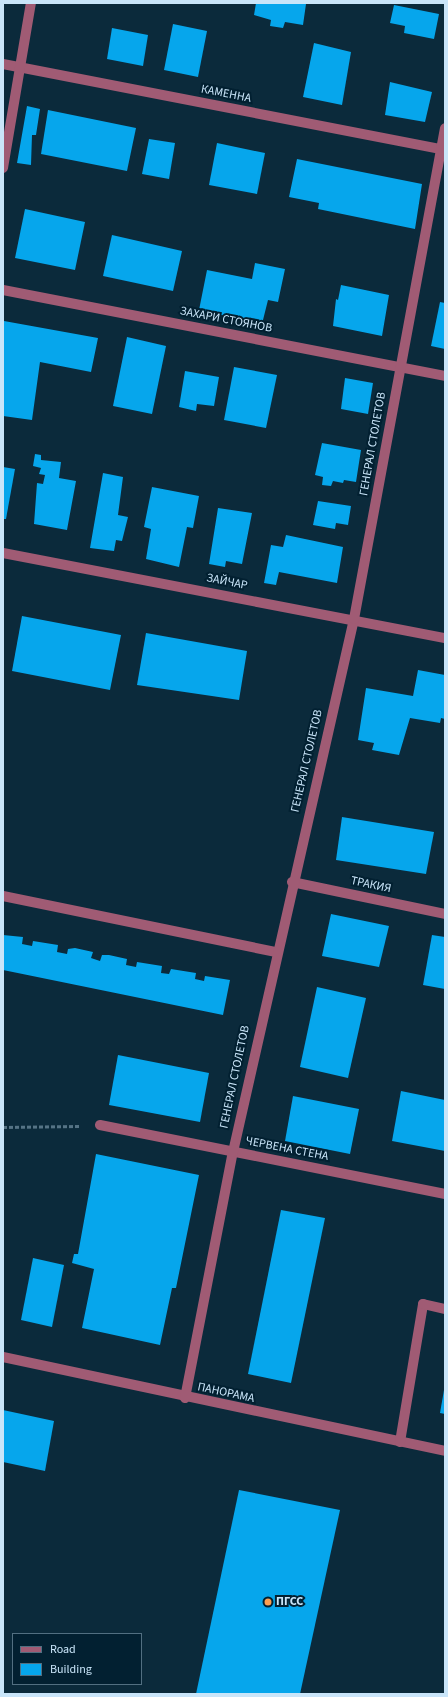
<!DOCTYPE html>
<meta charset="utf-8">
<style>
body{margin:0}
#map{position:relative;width:448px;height:1697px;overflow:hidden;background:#0b2a3b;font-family:"Source Sans 3",sans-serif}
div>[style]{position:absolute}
.building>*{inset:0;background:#06a6ec}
.path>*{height:2.5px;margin-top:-1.25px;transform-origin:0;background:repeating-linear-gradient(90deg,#557385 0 4px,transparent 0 6px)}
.minor>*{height:10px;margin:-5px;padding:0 5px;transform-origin:5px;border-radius:5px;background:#a05b74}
.dots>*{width:11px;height:11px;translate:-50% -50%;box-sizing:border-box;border:2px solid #022031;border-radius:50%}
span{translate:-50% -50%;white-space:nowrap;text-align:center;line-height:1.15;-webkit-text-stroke:4px #022031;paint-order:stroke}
.street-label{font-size:12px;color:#c9e5f9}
.poi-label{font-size:12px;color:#c9e5f9;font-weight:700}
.left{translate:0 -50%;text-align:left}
.frame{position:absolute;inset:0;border:4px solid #c9e5f9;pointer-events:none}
.legend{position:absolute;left:12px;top:1633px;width:130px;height:52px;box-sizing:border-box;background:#022031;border:1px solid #526f81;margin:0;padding:5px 7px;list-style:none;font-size:12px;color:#c9e5f9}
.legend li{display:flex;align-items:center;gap:8px;height:20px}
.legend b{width:20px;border:1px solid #526f81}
</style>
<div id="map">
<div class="building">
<div style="clip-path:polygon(256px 3px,306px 4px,303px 25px,285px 22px,283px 28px,270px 26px,271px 20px,254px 15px)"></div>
<div style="clip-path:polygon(394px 5px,439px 14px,434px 39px,404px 33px,405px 26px,390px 23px)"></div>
<div style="clip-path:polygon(173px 24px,207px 31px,198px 77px,164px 70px)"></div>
<div style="clip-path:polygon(112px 28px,148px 35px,143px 66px,107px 59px)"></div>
<div style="clip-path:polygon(314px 43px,351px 52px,342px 105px,303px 97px)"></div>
<div style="clip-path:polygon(390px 82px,432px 92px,425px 122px,385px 115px)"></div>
<div style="clip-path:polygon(27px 106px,40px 109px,36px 135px,32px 135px,31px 165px,17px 163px)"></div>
<div style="clip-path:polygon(48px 110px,136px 128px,127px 171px,41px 154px)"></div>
<div style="clip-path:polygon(149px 139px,175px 143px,169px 179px,142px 174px)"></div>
<div style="clip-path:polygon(217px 143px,265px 153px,257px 194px,209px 185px)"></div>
<div style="clip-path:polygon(297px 159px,422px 184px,415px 229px,318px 209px,319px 203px,289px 197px)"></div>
<div style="clip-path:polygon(25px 209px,85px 222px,75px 270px,15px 258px)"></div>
<div style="clip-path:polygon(112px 235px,182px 251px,173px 291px,103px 276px)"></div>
<div style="clip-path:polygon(255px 263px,285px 269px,278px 302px,268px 300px,262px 324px,199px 310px,207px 270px,252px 279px)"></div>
<div style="clip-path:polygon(341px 285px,389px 295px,382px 336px,333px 326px,336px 299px,338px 300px)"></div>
<div style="clip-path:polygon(440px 302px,445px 303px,445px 349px,431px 346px)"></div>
<div style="clip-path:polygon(4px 321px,98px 338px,91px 372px,40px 362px,32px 420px,3px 416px)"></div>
<div style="clip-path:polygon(127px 337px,166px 346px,152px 414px,113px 406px)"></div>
<div style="clip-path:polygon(234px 367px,277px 375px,266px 428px,224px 420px)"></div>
<div style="clip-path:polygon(185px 371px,219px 377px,214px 406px,197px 404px,196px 411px,179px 407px)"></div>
<div style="clip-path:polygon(345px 378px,373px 383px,368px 414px,341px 409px)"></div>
<div style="clip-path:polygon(322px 443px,361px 450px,356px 482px,344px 480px,343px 483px,333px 481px,331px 486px,322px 485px,323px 477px,315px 475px)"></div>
<div style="clip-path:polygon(35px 454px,41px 455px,41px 460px,61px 462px,59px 478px,76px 481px,67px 530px,34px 524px,37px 483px,43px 484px,45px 475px,39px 474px,41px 468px,33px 466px)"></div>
<div style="clip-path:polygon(3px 467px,15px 469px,6px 519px,3px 519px)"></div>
<div style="clip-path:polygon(103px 473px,123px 477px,118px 515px,128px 517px,122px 541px,116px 540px,114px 551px,90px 548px)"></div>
<div style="clip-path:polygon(152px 487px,199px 496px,193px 528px,187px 527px,179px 567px,146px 559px,151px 529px,144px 527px)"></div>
<div style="clip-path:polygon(318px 501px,351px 506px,348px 525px,336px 523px,335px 529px,313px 525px)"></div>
<div style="clip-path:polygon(218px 508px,252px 513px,242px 564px,226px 561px,225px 567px,209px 564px)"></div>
<div style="clip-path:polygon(286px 535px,343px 547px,337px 583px,279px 572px,276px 585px,264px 583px,271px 545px,283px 547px)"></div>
<div style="clip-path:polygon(22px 616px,121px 635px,110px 690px,12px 671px)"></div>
<div style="clip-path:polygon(146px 633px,247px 651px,239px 700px,137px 685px)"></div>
<div style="clip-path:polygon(418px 670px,445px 675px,445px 719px,441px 718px,440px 723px,410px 718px,399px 755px,372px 750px,374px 743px,358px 740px,366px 688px,413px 696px)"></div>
<div style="clip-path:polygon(342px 817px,434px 832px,426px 874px,336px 860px)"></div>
<div style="clip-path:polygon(331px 914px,389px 926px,379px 967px,322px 956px)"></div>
<div style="clip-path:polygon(3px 935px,23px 937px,22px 944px,32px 946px,33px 941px,58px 945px,57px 952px,67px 954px,68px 949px,75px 948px,93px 952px,91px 958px,100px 961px,102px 955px,109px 955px,127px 959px,126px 965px,136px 967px,137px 962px,162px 966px,161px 973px,169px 974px,171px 969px,196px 973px,195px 979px,204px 981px,205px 976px,230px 980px,223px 1015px,3px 970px)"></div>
<div style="clip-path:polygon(432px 935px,445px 937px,445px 989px,423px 985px)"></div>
<div style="clip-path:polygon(317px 987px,366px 998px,348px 1078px,300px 1067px)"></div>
<div style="clip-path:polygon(118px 1055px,209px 1073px,200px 1122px,109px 1105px)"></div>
<div style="clip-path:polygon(401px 1091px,445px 1100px,445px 1151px,392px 1141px)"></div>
<div style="clip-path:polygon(293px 1096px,359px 1109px,350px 1154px,285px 1141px)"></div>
<div style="clip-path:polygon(96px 1154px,199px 1175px,176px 1288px,172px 1288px,160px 1345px,82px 1328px,94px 1269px,72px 1263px,74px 1254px,78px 1254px)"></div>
<div style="clip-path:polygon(281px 1210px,325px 1218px,291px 1383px,248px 1374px)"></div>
<div style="clip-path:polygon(33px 1258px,64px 1265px,52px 1327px,21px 1320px)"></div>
<div style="clip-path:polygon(444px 1390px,445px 1390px,445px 1414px,440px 1413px)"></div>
<div style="clip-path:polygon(3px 1410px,54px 1421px,45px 1471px,3px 1462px)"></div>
<div style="clip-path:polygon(239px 1490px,340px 1510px,300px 1694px,196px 1694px)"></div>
</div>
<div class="path">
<div style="left:3px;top:1127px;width:77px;rotate:-0.7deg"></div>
</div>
<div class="minor">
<div style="left:3px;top:64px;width:450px;rotate:11deg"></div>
<div style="left:3px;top:168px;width:167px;rotate:-80.4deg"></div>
<div style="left:3px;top:290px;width:450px;rotate:11deg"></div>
<div style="left:3px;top:553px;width:450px;rotate:10.9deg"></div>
<div style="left:292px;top:882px;width:156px;rotate:11.8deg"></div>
<div style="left:3px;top:896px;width:279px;rotate:11.6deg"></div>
<div style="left:100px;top:1125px;width:352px;rotate:11.3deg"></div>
<div style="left:3px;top:1357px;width:452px;rotate:12deg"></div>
<div style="left:185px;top:1398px;width:251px;rotate:-79deg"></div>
<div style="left:233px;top:1152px;width:547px;rotate:-77.21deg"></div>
<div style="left:354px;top:619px;width:499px;rotate:-79.5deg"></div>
<div style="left:400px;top:1442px;width:140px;rotate:-80.5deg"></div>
<div style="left:423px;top:1304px;width:23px;rotate:13deg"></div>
</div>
<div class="dots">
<div style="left:268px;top:1602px;background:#fb9e51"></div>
</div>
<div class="street-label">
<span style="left:226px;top:94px;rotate:11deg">КАМЕННА</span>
<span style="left:226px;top:320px;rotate:11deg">ЗАХАРИ СТОЯНОВ</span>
<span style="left:373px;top:444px;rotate:-80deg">ГЕНЕРАЛ СТОЛЕТОВ</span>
<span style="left:227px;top:582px;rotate:11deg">ЗАЙЧАР</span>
<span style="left:307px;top:761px;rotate:-77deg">ГЕНЕРАЛ СТОЛЕТОВ</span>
<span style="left:371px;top:885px;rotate:12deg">ТРАКИЯ</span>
<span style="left:235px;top:1077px;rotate:-78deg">ГЕНЕРАЛ СТОЛЕТОВ</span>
<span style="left:287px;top:1149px;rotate:11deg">ЧЕРВЕНА СТЕНА</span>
<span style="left:226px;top:1393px;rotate:12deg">ПАНОРАМА</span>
</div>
<div class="poi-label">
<span class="left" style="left:276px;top:1602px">ПГСС</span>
</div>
<div class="frame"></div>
<ul class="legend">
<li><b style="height:5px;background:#a05b74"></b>Road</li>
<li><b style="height:11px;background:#06a6ec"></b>Building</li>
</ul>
</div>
